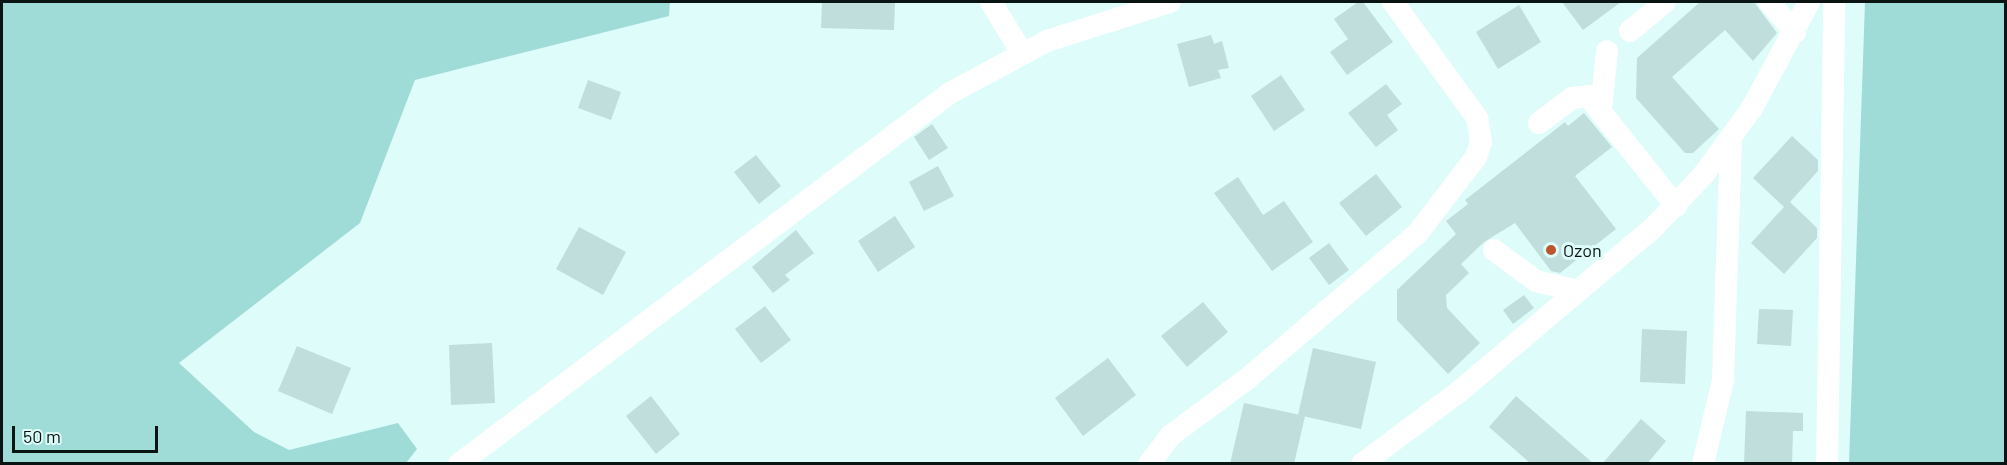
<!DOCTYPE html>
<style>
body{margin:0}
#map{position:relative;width:2007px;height:465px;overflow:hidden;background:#defcfa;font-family:Barlow,sans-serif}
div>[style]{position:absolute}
.green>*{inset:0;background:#9fdcd8}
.building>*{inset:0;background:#c0dedb}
.minor>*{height:22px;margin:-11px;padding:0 11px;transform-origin:11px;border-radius:11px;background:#fff}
.dots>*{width:16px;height:16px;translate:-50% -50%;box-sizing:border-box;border:3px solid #defcfa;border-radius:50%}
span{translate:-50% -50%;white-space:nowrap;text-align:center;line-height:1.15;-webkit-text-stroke:6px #defcfa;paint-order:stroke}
.poi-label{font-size:18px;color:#091413}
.left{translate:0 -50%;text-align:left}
.frame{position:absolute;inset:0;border:3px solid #091413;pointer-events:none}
.scale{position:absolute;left:12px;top:426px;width:146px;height:27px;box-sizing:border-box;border:3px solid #091413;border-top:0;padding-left:8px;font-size:18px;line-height:21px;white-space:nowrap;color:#091413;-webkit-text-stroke:4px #defcfa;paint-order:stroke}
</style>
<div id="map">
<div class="green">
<div style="clip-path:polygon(2px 2px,670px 2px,669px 16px,415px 80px,360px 223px,179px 363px,254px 432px,289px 450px,398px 423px,417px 449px,406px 463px,2px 464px)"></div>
<div style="clip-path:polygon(1865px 2px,2005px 2px,2005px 463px,1849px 463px)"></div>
</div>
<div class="building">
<div style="clip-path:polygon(822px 2px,895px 2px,894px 30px,821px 28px)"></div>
<div style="clip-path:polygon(1358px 2px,1363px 2px,1393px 42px,1347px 75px,1330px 52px,1348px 39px,1334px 19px)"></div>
<div style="clip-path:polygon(1562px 2px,1621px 2px,1583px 30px)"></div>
<div style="clip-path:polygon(1700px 2px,1754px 2px,1777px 33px,1753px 61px,1725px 30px,1672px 77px,1719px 129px,1693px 153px,1685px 153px,1636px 98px,1637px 58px)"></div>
<div style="clip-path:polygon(1519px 5px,1541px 42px,1498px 69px,1476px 32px)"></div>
<div style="clip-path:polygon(1211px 35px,1214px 44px,1222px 41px,1229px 68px,1218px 70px,1221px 78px,1189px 87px,1177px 44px)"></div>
<div style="clip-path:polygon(1281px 75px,1305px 110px,1274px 131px,1251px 96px)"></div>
<div style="clip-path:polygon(588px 80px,621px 92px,611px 120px,578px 108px)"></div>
<div style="clip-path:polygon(1386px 84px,1402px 104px,1387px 115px,1398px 130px,1376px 147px,1348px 113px)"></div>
<div style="clip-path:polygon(1584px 113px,1612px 147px,1575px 176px,1616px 229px,1560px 273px,1551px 271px,1515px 223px,1484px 242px,1461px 264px,1469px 273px,1446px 295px,1447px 308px,1480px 343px,1448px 374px,1397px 320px,1397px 290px,1456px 234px,1446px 221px,1468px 204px,1465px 200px,1565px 122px,1568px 126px)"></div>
<div style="clip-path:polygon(932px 124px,948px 148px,929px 160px,914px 137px)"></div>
<div style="clip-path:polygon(1792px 136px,1818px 160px,1818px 171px,1790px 202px,1817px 228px,1817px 238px,1784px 274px,1751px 243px,1784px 207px,1753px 178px)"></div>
<div style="clip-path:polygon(756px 155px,781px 186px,759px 204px,734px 172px)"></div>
<div style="clip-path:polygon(938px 166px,954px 196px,924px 211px,909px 182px)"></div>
<div style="clip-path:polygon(1376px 174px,1402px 207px,1366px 236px,1339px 203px)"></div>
<div style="clip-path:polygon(1238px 177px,1263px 215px,1284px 201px,1313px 242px,1272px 271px,1214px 193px)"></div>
<div style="clip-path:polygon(895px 216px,915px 247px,878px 272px,858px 241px)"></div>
<div style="clip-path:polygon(579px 227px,626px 252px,603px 295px,556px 269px)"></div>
<div style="clip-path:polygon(796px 230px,814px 253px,785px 275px,790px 280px,773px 293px,752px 267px)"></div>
<div style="clip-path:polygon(1329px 243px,1349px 270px,1329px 285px,1309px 258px)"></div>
<div style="clip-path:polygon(1524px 295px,1534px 308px,1513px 324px,1503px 310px)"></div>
<div style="clip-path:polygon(1203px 302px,1228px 332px,1187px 367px,1161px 336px)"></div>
<div style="clip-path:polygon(765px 306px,791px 340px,761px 363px,735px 329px)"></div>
<div style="clip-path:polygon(1759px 309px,1793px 310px,1791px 346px,1757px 344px)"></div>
<div style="clip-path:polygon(1642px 329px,1687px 331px,1685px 384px,1640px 382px)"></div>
<div style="clip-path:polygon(492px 343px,495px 403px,451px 405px,449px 345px)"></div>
<div style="clip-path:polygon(297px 346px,351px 368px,332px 414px,278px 391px)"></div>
<div style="clip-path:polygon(1313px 348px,1376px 362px,1361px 429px,1298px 415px)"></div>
<div style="clip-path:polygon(1108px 358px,1136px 395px,1083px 436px,1055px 398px)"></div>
<div style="clip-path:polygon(651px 396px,680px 434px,656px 454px,626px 416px)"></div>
<div style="clip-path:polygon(1516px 396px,1594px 464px,1531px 464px,1489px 427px)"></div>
<div style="clip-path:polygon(1244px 403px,1305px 416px,1294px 464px,1230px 464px)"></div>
<div style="clip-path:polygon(1746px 411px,1803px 413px,1803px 431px,1793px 431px,1792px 464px,1744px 464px)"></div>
<div style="clip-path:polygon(1641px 419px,1666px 441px,1647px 464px,1602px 464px)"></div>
</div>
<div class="minor">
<div style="left:991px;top:2px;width:60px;rotate:58.7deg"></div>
<div style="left:1769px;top:2px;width:40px;rotate:49deg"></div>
<div style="left:1630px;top:31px;width:45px;rotate:-39.6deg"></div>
<div style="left:1601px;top:109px;width:58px;rotate:-84.1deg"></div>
<div style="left:1539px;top:123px;width:41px;rotate:-37.1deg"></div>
<div style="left:1572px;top:98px;width:16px;rotate:-7deg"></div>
<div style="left:1588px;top:96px;width:141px;rotate:51.3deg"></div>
<div style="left:1494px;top:250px;width:52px;rotate:36.4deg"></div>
<div style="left:1536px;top:281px;width:43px;rotate:13.4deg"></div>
<div style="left:1578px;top:291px;width:98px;rotate:-40deg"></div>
<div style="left:1653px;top:228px;width:74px;rotate:-46.6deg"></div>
<div style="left:1704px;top:174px;width:82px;rotate:-54deg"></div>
<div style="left:1752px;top:108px;width:120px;rotate:-61.7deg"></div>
<div style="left:459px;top:464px;width:615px;rotate:-37.07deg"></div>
<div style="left:950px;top:93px;width:110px;rotate:-28.2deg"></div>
<div style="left:1047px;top:41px;width:129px;rotate:-17.6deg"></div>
<div style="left:1149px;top:464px;width:35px;rotate:-53deg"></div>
<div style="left:1170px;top:436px;width:96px;rotate:-36.5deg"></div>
<div style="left:1247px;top:379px;width:223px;rotate:-40.5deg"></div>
<div style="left:1417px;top:234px;width:97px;rotate:-52.5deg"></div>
<div style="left:1476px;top:157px;width:16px;rotate:-72deg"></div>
<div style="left:1481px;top:142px;width:24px;rotate:-99deg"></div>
<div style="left:1477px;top:118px;width:143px;rotate:-125.9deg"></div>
<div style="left:1362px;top:464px;width:122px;rotate:-36.7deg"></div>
<div style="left:1460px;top:391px;width:155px;rotate:-40.3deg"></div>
<div style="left:1703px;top:464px;width:86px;rotate:-76.6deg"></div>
<div style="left:1723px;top:380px;width:243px;rotate:-88.1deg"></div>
<div style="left:1827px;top:464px;width:462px;rotate:-89.1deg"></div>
</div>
<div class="dots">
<div style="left:1551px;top:250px;background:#bd562c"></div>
</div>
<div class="poi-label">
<span class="left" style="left:1563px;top:250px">Ozon</span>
</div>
<div class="frame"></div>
<div class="scale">50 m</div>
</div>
